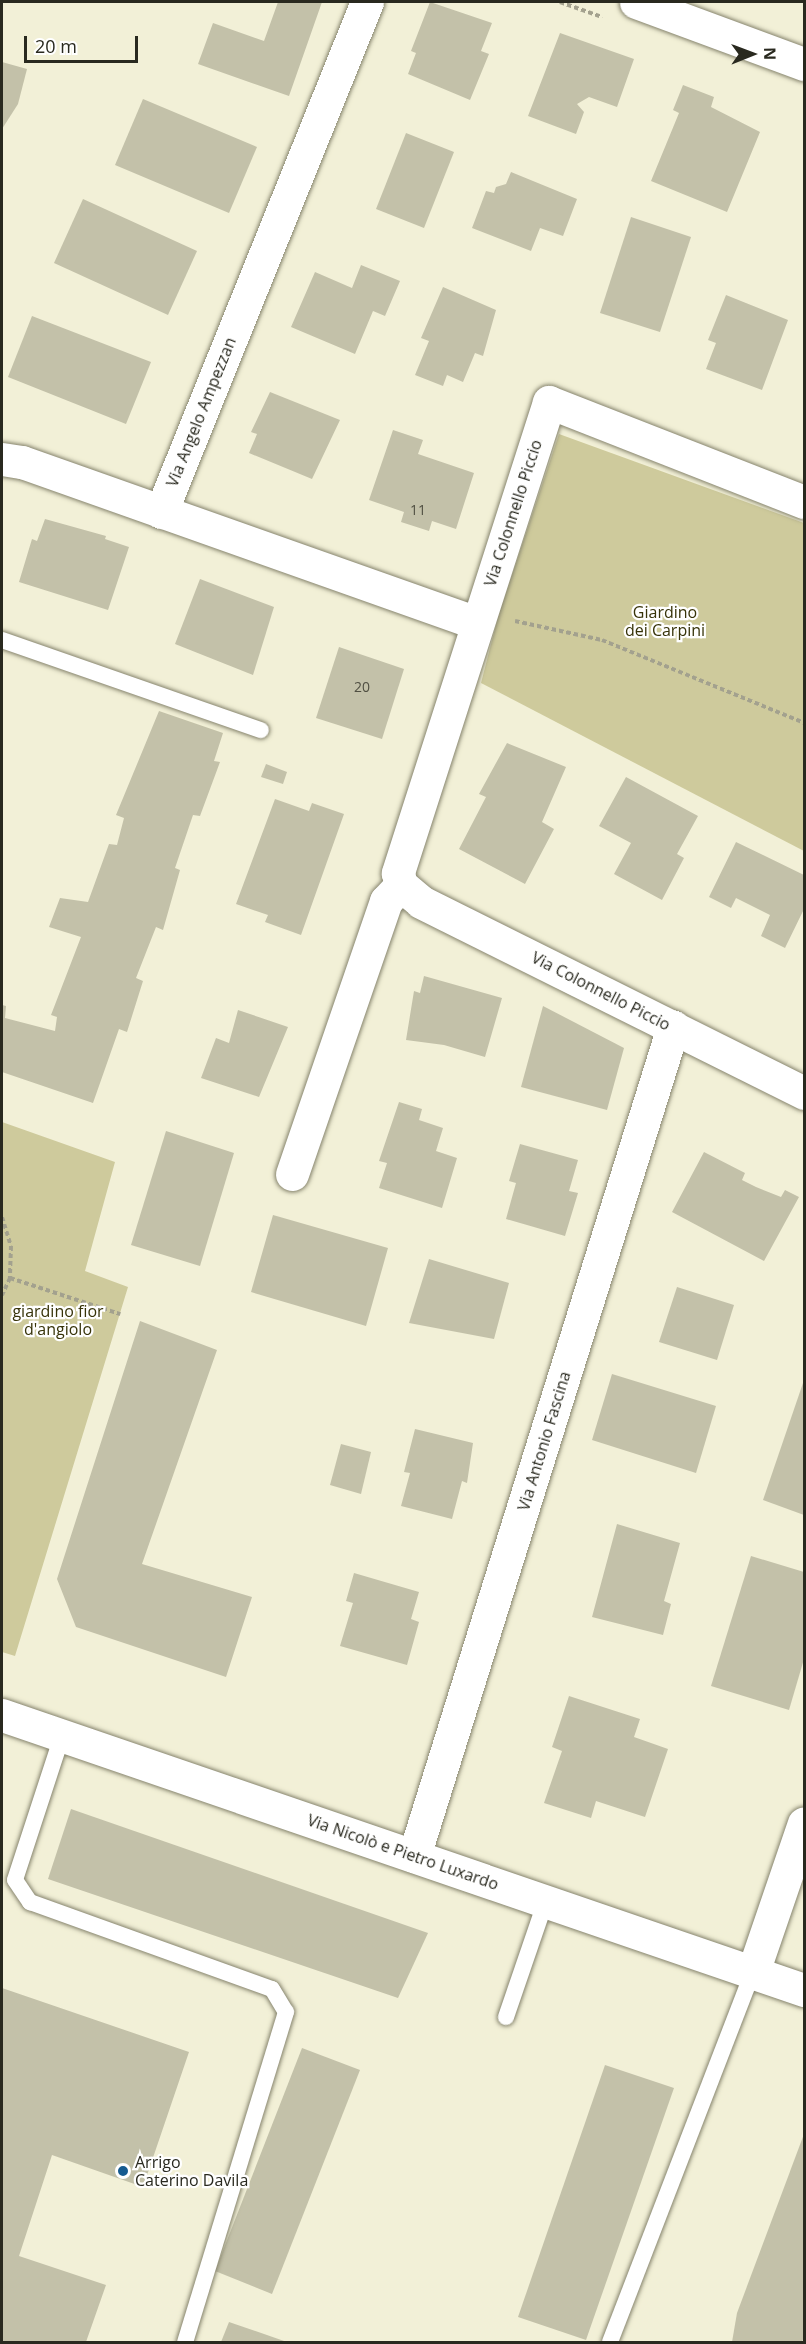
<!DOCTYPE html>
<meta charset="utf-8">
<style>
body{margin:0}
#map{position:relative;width:806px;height:2344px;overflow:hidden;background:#f2f0d7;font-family:"Open Sans",sans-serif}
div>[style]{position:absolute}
.green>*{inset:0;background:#ceca9c}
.building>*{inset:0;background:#c3c1a9}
.path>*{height:4px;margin-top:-2px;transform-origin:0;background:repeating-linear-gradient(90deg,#a3a18e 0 4.5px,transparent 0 7.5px)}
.roads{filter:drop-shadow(0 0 2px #86846d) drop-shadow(0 0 2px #86846d)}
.service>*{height:16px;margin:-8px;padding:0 8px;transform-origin:8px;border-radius:8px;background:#fff}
.minor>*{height:33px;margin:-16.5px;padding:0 16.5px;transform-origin:16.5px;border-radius:16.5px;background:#fff}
.tertiary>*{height:33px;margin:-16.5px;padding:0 16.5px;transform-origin:16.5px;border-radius:16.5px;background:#fff}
.dots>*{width:16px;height:16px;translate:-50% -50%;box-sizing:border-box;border:3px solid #fff;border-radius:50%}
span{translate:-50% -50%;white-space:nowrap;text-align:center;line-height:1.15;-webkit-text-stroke:4.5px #fff;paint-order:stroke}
.number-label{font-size:14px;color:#504f42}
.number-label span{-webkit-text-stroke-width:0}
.street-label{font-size:16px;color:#29291f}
.park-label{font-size:16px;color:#373309}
.poi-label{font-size:16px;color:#29291f}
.left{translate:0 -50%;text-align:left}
.frame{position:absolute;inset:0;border:3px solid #29291f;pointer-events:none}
.north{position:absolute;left:722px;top:24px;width:60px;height:60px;-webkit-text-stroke:4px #fff;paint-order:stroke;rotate:89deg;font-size:16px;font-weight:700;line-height:24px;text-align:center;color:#29291f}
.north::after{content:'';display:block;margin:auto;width:21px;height:27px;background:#29291f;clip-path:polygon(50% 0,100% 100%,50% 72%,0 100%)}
.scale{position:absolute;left:24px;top:36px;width:114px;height:27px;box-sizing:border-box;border:3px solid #29291f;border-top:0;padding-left:8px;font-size:18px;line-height:21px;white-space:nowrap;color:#29291f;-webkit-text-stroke:4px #fff;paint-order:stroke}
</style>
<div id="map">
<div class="green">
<div style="clip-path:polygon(559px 434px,804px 523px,804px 851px,481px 683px,498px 617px)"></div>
<div style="clip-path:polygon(2px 1122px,115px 1162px,85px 1271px,128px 1287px,15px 1656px,2px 1652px)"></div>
</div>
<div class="building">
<div style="clip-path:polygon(278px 2px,322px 2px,289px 96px,198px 64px,213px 23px,264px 41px)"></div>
<div style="clip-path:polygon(430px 2px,492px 23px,481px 51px,489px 54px,470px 100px,408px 74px,416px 53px,411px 51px)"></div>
<div style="clip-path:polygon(560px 33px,634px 59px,617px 107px,589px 97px,577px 104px,584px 112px,576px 134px,528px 116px)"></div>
<div style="clip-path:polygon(2px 62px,27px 69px,18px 104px,2px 129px)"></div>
<div style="clip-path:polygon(683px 85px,714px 97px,711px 107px,760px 132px,727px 212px,651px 181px,679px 113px,673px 110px)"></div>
<div style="clip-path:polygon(143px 99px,257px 147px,229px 213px,115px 165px)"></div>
<div style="clip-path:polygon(406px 133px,454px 152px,424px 228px,376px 209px)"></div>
<div style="clip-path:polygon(511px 172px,577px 199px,563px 236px,540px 228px,531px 251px,472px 228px,486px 191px,494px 193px,496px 187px,506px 184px)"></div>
<div style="clip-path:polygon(83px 199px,197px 251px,168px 315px,54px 263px)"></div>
<div style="clip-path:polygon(631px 217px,691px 237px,660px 332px,600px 313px)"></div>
<div style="clip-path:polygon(361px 265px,400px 281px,385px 316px,373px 311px,355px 354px,291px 327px,315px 272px,352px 288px)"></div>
<div style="clip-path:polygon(443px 287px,496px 310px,483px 356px,475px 353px,463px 382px,447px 375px,443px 386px,415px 375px,429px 341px,421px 338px)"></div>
<div style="clip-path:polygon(726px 295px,788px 320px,762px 390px,706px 369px,716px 343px,708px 340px)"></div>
<div style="clip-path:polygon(32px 316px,151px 362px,126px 424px,8px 377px)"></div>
<div style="clip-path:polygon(270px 392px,340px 420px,312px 479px,249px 453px,257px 434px,251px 432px)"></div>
<div style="clip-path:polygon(393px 430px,423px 440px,418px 454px,474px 473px,456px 529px,432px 521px,429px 531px,401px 522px,404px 512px,369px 500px)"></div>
<div style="clip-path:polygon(45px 519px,106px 536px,105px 539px,129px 547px,108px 610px,19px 582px,32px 539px,37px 541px)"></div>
<div style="clip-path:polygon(200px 579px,274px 607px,253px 675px,175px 644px)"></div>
<div style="clip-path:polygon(339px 647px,404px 669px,382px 739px,316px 718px)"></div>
<div style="clip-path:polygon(159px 711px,223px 733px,214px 761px,220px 762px,200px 816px,193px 815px,175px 868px,180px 870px,163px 930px,156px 927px,136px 978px,143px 981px,127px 1032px,119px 1029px,93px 1103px,2px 1072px,2px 1005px,6px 1006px,5px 1018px,55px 1031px,57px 1017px,51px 1015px,81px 937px,49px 927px,60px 898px,88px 902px,109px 844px,117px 845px,124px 818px,116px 815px)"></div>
<div style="clip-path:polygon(507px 743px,566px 767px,542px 822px,554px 829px,525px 884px,459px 849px,486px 797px,479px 794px)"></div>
<div style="clip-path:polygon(266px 764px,287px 772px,283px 784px,261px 777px)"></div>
<div style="clip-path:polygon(626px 777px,698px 816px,677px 854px,684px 858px,662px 900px,614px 874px,631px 843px,599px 826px)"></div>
<div style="clip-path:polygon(275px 799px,309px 811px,312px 803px,344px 814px,301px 935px,265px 922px,268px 915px,236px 904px)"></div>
<div style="clip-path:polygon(736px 842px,804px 875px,804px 909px,785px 948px,761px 936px,770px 915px,736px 898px,731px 908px,709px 897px)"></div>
<div style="clip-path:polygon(424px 976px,502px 998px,485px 1057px,444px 1045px,406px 1040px,414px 991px,420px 993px)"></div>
<div style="clip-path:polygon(543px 1006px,624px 1048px,607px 1110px,521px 1087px)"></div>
<div style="clip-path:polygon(238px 1010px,288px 1027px,259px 1097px,201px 1078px,216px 1038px,229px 1043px)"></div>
<div style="clip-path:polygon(399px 1102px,422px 1109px,419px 1120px,443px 1128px,436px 1151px,457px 1158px,442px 1208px,379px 1188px,387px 1163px,379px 1161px)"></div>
<div style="clip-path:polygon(166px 1131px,234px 1153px,200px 1266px,131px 1245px)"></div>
<div style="clip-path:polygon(520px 1144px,578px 1160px,569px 1191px,578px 1193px,565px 1236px,506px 1219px,516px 1183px,509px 1181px)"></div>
<div style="clip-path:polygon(704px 1152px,745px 1173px,742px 1180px,756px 1187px,781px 1197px,785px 1190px,799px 1197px,764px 1261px,672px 1212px)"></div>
<div style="clip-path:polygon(273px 1215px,388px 1248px,366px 1326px,251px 1292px)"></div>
<div style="clip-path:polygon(429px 1259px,509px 1283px,494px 1339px,409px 1323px)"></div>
<div style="clip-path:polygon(677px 1287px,734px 1305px,717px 1360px,659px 1342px)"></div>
<div style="clip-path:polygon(140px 1321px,217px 1350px,142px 1564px,252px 1597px,226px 1677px,76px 1627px,57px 1579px)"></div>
<div style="clip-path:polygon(612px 1374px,716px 1406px,696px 1473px,592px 1440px)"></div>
<div style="clip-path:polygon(804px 1380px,804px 1515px,763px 1500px)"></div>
<div style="clip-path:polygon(415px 1429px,473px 1443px,467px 1483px,462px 1481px,452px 1519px,401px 1506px,410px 1473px,404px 1472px)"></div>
<div style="clip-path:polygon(341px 1444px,371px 1452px,361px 1494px,330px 1485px)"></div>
<div style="clip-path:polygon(617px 1524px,680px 1543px,664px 1601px,671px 1604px,663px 1635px,592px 1617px)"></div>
<div style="clip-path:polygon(751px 1556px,804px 1572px,804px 1659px,789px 1710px,711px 1686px)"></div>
<div style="clip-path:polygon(354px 1573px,419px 1592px,411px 1619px,419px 1622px,407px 1665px,340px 1646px,353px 1603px,346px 1601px)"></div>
<div style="clip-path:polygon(569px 1696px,640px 1719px,634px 1737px,668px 1749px,645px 1817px,596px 1801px,591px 1818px,544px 1803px,562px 1751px,552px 1747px)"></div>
<div style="clip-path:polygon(71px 1809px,428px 1933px,398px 1998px,48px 1879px)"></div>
<div style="clip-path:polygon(2px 1988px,189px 2052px,143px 2187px,52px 2155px,19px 2256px,106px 2285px,86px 2342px,2px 2342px)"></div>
<div style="clip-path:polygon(302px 2048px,360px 2070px,272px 2294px,215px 2271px)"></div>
<div style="clip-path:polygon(605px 2065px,674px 2088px,586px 2340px,518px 2317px)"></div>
<div style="clip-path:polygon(804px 2134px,804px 2337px,802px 2342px,732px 2342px,737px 2313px)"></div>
<div style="clip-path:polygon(229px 2322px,287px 2342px,221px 2342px)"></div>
</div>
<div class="path">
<div style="left:560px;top:2px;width:45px;rotate:19.7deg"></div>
<div style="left:515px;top:621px;width:89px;rotate:12.3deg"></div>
<div style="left:602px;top:640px;width:218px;rotate:22.3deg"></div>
<div style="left:2px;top:1217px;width:30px;rotate:73deg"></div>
<div style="left:11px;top:1246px;width:32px;rotate:92deg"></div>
<div style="left:10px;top:1278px;width:19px;rotate:115deg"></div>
<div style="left:10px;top:1278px;width:116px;rotate:18.1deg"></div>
</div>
<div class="roads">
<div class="service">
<div style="left:2px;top:640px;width:274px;rotate:19.2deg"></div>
<div style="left:62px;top:1736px;width:151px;rotate:108.1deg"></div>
<div style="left:15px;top:1880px;width:27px;rotate:56deg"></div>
<div style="left:30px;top:1902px;width:257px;rotate:19.8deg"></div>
<div style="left:272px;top:1989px;width:27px;rotate:59deg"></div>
<div style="left:286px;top:2012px;width:345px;rotate:107deg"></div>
<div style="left:506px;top:2017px;width:124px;rotate:-71.1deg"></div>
<div style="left:610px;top:2342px;width:397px;rotate:-68.9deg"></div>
</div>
<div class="minor">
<div style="left:2px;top:459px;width:20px;rotate:9deg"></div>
<div style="left:22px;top:462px;width:482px;rotate:19.5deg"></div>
<div style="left:804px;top:502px;width:274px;rotate:-158.6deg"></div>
<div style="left:549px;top:402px;width:495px;rotate:107.8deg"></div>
<div style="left:398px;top:873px;width:12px;rotate:76deg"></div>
<div style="left:401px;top:885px;width:26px;rotate:40deg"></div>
<div style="left:421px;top:902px;width:428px;rotate:26.5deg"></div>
<div style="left:161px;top:512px;width:550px;rotate:-68.01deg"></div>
<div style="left:292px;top:1174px;width:289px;rotate:-71deg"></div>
<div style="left:386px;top:901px;width:22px;rotate:-47deg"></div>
<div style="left:2px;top:1715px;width:848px;rotate:18.93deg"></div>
<div style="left:414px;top:1856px;width:869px;rotate:-72.65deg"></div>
<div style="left:753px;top:1972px;width:157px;rotate:-71.1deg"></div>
</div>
<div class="tertiary">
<div style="left:636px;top:2px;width:179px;rotate:20.3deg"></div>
</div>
</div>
<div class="dots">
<div style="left:123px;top:2171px;background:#155a8f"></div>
</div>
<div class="number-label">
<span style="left:418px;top:510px">11</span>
<span style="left:362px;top:687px">20</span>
</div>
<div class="street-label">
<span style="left:201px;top:412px;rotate:-68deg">Via Angelo Ampezzan</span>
<span style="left:513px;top:513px;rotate:-72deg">Via Colonnello Piccio</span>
<span style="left:601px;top:991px;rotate:27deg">Via Colonnello Piccio</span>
<span style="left:544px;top:1441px;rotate:-73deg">Via Antonio Fascina</span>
<span style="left:403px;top:1852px;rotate:19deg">Via Nicolò e Pietro Luxardo</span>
</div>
<div class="park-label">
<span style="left:665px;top:621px">Giardino<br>dei Carpini</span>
<span style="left:58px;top:1320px">giardino fior<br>d'angiolo</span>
</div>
<div class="poi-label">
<span class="left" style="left:135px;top:2171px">Arrigo<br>Caterino Davila</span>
</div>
<div class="frame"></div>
<div class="north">N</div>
<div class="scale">20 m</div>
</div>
